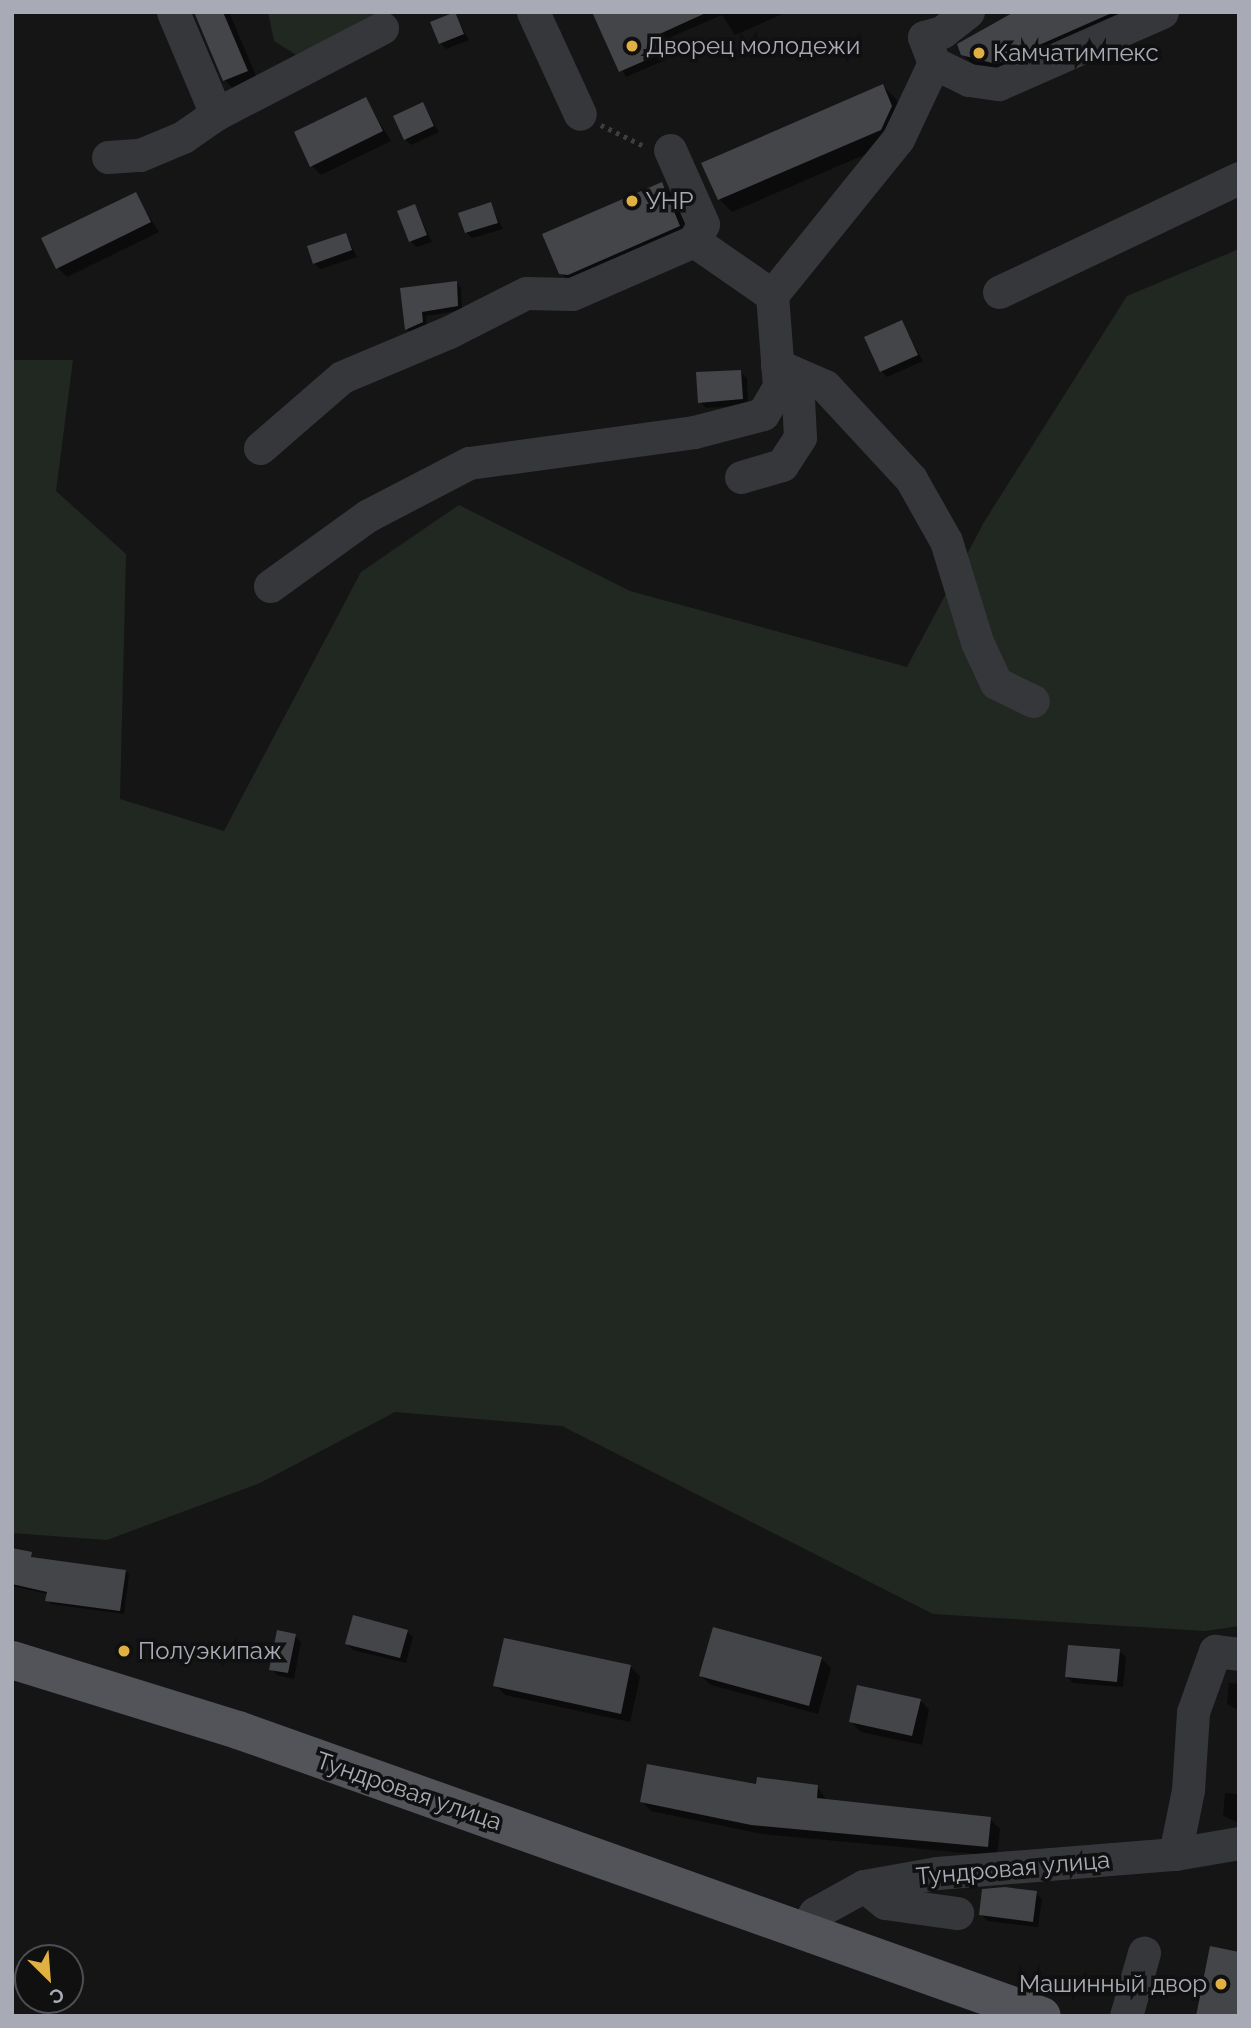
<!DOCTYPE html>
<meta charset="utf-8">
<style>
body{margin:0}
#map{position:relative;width:1251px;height:2028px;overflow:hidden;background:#151516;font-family:Raleway,sans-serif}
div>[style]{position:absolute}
.green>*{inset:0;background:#212822}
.shadow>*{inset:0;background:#0007}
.building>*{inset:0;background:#444549}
.path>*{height:4.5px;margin-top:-2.25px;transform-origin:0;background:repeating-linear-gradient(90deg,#3c3e42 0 3.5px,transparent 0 8.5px)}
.minor>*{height:33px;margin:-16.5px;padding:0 16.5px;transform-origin:16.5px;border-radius:16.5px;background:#36373b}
.major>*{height:38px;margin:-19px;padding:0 19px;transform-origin:19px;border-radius:19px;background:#52545a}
.dots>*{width:19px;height:19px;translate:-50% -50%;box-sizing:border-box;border:4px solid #101011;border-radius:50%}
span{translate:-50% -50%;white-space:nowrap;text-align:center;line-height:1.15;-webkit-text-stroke:7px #101011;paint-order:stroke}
.poi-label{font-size:24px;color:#a8abb5}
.left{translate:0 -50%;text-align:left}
.right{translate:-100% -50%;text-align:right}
.street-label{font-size:24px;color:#a8abb5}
.frame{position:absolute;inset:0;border:14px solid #a8abb5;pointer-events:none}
.north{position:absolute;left:14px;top:1944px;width:70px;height:70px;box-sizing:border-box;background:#101011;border:2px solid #4d4e53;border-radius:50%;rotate:155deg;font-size:19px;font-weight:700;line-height:28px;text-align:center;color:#a8abb5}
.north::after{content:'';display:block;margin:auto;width:24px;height:32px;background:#e1b042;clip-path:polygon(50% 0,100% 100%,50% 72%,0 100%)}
</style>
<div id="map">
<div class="green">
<div style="clip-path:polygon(268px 12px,382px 12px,298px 56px,274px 41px)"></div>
<div style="clip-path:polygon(1239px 249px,1239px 1626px,1205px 1631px,933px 1614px,562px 1426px,395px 1412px,260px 1483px,107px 1540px,12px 1533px,12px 360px,73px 360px,56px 491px,126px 554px,120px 799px,224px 831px,361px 572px,459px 505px,630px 591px,907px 667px,984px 522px,1127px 296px)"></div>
</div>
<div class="shadow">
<div style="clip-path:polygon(194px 12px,229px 12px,259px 83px,237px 93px,225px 80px)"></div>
<div style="clip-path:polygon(594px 12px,787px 12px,735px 35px,722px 15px,657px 43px,665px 60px,626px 77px)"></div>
<div style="clip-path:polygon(1024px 12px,1166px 12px,1015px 81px,980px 72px,963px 54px)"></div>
<div style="clip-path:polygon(454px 14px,469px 40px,446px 49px,440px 43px)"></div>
<div style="clip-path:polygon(883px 86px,896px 99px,905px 120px,894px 142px,732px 212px,719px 199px)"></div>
<div style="clip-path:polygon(366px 100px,391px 141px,321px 175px,312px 166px)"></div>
<div style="clip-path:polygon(423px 104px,439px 132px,411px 145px,405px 139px)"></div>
<div style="clip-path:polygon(662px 184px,674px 197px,692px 239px,574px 287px,561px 273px)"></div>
<div style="clip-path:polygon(135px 194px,159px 232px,67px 277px,58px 268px)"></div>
<div style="clip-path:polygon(490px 204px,503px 229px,472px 238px,466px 232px)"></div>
<div style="clip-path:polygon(415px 206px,432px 242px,417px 247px,410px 241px)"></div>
<div style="clip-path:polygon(346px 235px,357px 257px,320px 269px,314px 263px)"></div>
<div style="clip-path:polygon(457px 283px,461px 288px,462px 310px,426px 316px,427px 327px,412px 334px,407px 329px,402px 290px)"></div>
<div style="clip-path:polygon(901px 322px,923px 361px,887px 377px,881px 371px)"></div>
<div style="clip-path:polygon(740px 372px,747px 378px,748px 405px,706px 408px,700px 402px)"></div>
<div style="clip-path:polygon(12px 1550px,36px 1559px,126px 1571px,129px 1575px,124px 1614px,51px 1604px,48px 1594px,12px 1586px)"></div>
<div style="clip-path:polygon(407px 1631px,413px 1637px,406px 1663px,353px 1650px,347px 1644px)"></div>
<div style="clip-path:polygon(295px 1636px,301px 1642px,294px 1679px,277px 1675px,271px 1669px)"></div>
<div style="clip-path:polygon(1119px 1651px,1126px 1657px,1123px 1687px,1073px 1683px,1067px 1677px)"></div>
<div style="clip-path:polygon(821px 1658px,831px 1668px,818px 1714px,711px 1685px,701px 1676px)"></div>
<div style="clip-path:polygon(631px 1667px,640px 1677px,630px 1722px,505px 1695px,495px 1685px)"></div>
<div style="clip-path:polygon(1229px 1683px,1239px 1684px,1239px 1711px,1227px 1704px)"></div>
<div style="clip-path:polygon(920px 1700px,929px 1710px,922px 1745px,861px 1732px,851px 1722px)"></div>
<div style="clip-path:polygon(758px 1786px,817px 1786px,827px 1801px,990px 1819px,1000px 1829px,997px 1856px,762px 1834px,651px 1811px,642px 1801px)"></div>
<div style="clip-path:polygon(1225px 1793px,1239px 1794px,1239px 1823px,1223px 1816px)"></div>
<div style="clip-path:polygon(1036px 1893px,1042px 1899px,1038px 1927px,987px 1921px,981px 1914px)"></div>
</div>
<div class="building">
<div style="clip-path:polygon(194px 12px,223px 12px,248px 71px,223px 81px)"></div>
<div style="clip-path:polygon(455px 12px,464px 34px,439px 44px,430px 22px)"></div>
<div style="clip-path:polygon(592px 12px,708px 12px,653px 37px,660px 54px,619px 72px)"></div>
<div style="clip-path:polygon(1014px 12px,1114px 12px,996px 64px,961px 55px,957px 44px)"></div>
<div style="clip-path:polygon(883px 84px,892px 106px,881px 130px,718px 200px,701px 163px)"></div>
<div style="clip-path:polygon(366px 97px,383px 131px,310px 167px,294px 132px)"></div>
<div style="clip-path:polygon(423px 102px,434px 126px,404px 140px,393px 116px)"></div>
<div style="clip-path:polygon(662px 182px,680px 226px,568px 275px,559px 274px,542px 234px)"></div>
<div style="clip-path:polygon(136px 192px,151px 222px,56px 269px,41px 238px)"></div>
<div style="clip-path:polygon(491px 202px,498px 223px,465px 233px,458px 213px)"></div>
<div style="clip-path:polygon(415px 204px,427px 235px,409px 242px,397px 211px)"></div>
<div style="clip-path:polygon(346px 233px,352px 250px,313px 264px,307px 246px)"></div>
<div style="clip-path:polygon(457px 281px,458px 306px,422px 312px,423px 322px,405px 330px,400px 288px)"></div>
<div style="clip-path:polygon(902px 320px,918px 355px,880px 372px,864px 337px)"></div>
<div style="clip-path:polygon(741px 370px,743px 399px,698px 403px,696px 372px)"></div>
<div style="clip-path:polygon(12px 1548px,32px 1552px,31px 1557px,126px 1570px,120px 1611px,45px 1601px,47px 1592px,12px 1584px)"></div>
<div style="clip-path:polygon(353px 1615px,408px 1630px,400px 1658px,345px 1644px)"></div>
<div style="clip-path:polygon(713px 1627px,822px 1657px,809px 1706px,699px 1676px)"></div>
<div style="clip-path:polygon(277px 1630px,296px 1634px,288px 1673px,269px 1670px)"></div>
<div style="clip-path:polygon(504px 1638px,631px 1665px,621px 1714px,493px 1686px)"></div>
<div style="clip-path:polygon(1068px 1645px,1120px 1649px,1117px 1682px,1065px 1677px)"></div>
<div style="clip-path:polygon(857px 1685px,921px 1699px,912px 1736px,849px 1722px)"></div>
<div style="clip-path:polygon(647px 1764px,756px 1784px,757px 1777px,818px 1785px,817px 1798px,991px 1817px,988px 1847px,751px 1825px,640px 1802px)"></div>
<div style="clip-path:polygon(1005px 1887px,1037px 1891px,1033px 1922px,979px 1915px,982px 1889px)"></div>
<div style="clip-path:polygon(1210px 1946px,1239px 1952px,1239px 2016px,1196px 2016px)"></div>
</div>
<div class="path">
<div style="left:601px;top:125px;width:48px;rotate:26deg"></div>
</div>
<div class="minor">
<div style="left:173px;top:12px;width:111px;rotate:67.1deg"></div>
<div style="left:216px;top:114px;width:187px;rotate:-27.4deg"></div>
<div style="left:533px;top:12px;width:112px;rotate:65.3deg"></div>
<div style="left:934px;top:63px;width:39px;rotate:26deg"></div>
<div style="left:969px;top:80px;width:30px;rotate:8deg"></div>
<div style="left:999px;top:84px;width:178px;rotate:-23.8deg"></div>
<div style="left:108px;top:157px;width:32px;rotate:-4deg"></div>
<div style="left:140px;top:155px;width:47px;rotate:-22.7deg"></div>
<div style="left:183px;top:137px;width:40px;rotate:-34.9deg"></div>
<div style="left:694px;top:241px;width:95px;rotate:34.7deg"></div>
<div style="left:999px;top:292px;width:266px;rotate:-25.4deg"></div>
<div style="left:777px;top:365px;width:52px;rotate:23.6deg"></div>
<div style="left:825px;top:386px;width:127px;rotate:47.2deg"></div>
<div style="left:911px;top:479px;width:71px;rotate:60.6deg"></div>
<div style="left:946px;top:541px;width:106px;rotate:72.9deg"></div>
<div style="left:977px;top:642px;width:45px;rotate:65.1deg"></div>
<div style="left:996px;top:683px;width:41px;rotate:25.9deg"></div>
<div style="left:260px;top:448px;width:108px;rotate:-40.9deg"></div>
<div style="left:342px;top:377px;width:116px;rotate:-22.8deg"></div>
<div style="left:449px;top:332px;width:86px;rotate:-26.9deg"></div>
<div style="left:526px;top:293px;width:46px;rotate:1.2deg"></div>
<div style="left:572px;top:294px;width:133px;rotate:-23.5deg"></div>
<div style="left:694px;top:241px;width:19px;rotate:-62deg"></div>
<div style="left:703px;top:224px;width:81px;rotate:-114deg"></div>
<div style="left:741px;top:477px;width:43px;rotate:-16.3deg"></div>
<div style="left:782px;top:465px;width:33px;rotate:-57deg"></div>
<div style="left:800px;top:437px;width:37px;rotate:-93deg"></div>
<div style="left:798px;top:400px;width:24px;rotate:-144deg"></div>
<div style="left:270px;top:586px;width:120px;rotate:-35.8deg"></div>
<div style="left:367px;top:516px;width:115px;rotate:-27.5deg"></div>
<div style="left:469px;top:463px;width:227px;rotate:-7.8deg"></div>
<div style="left:694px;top:432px;width:71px;rotate:-14.6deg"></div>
<div style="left:763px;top:414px;width:32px;rotate:-60deg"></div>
<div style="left:779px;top:386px;width:91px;rotate:-94.4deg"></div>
<div style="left:772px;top:295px;width:201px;rotate:-51.1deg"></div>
<div style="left:898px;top:139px;width:84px;rotate:-64.7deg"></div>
<div style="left:934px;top:63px;width:28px;rotate:-111deg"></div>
<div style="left:924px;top:37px;width:19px;rotate:-16deg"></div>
<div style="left:942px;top:32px;width:33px;rotate:-38deg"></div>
<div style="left:1175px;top:1854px;width:65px;rotate:-78.5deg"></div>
<div style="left:1188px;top:1790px;width:78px;rotate:-86.3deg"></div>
<div style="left:1193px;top:1712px;width:65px;rotate:-70.2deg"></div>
<div style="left:1215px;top:1651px;width:24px;rotate:7deg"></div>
<div style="left:864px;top:1886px;width:27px;rotate:39deg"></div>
<div style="left:885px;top:1903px;width:73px;rotate:7.9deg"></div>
<div style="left:804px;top:1931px;width:21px;rotate:-59deg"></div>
<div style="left:815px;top:1913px;width:56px;rotate:-28.9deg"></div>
<div style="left:864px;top:1886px;width:74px;rotate:-10.1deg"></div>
<div style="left:937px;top:1873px;width:239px;rotate:-4.6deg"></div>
<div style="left:1175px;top:1854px;width:65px;rotate:-9.8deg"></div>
<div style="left:1126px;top:2016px;width:66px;rotate:-74.1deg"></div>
</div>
<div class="major">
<div style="left:12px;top:1660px;width:237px;rotate:17.2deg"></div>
<div style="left:238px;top:1730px;width:853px;rotate:19.58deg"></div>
</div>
<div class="dots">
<div style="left:632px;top:46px;background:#e1b042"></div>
<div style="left:979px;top:53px;background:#e1b042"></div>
<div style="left:632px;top:201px;background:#e1b042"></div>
<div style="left:124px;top:1651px;background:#e1b042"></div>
<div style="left:1221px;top:1984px;background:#e1b042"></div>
</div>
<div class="poi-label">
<span class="left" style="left:646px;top:46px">Дворец молодежи</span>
<span class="left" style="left:993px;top:53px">Камчатимпекс</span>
<span class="left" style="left:646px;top:201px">УНР</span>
<span class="left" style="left:138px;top:1651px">Полуэкипаж</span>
<span class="right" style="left:1207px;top:1984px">Машинный двор</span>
</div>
<div class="street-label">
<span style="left:409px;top:1791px;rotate:19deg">Тундровая улица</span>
<span style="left:1013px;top:1868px;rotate:-5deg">Тундровая улица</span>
</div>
<div class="frame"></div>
<div class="north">С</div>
</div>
